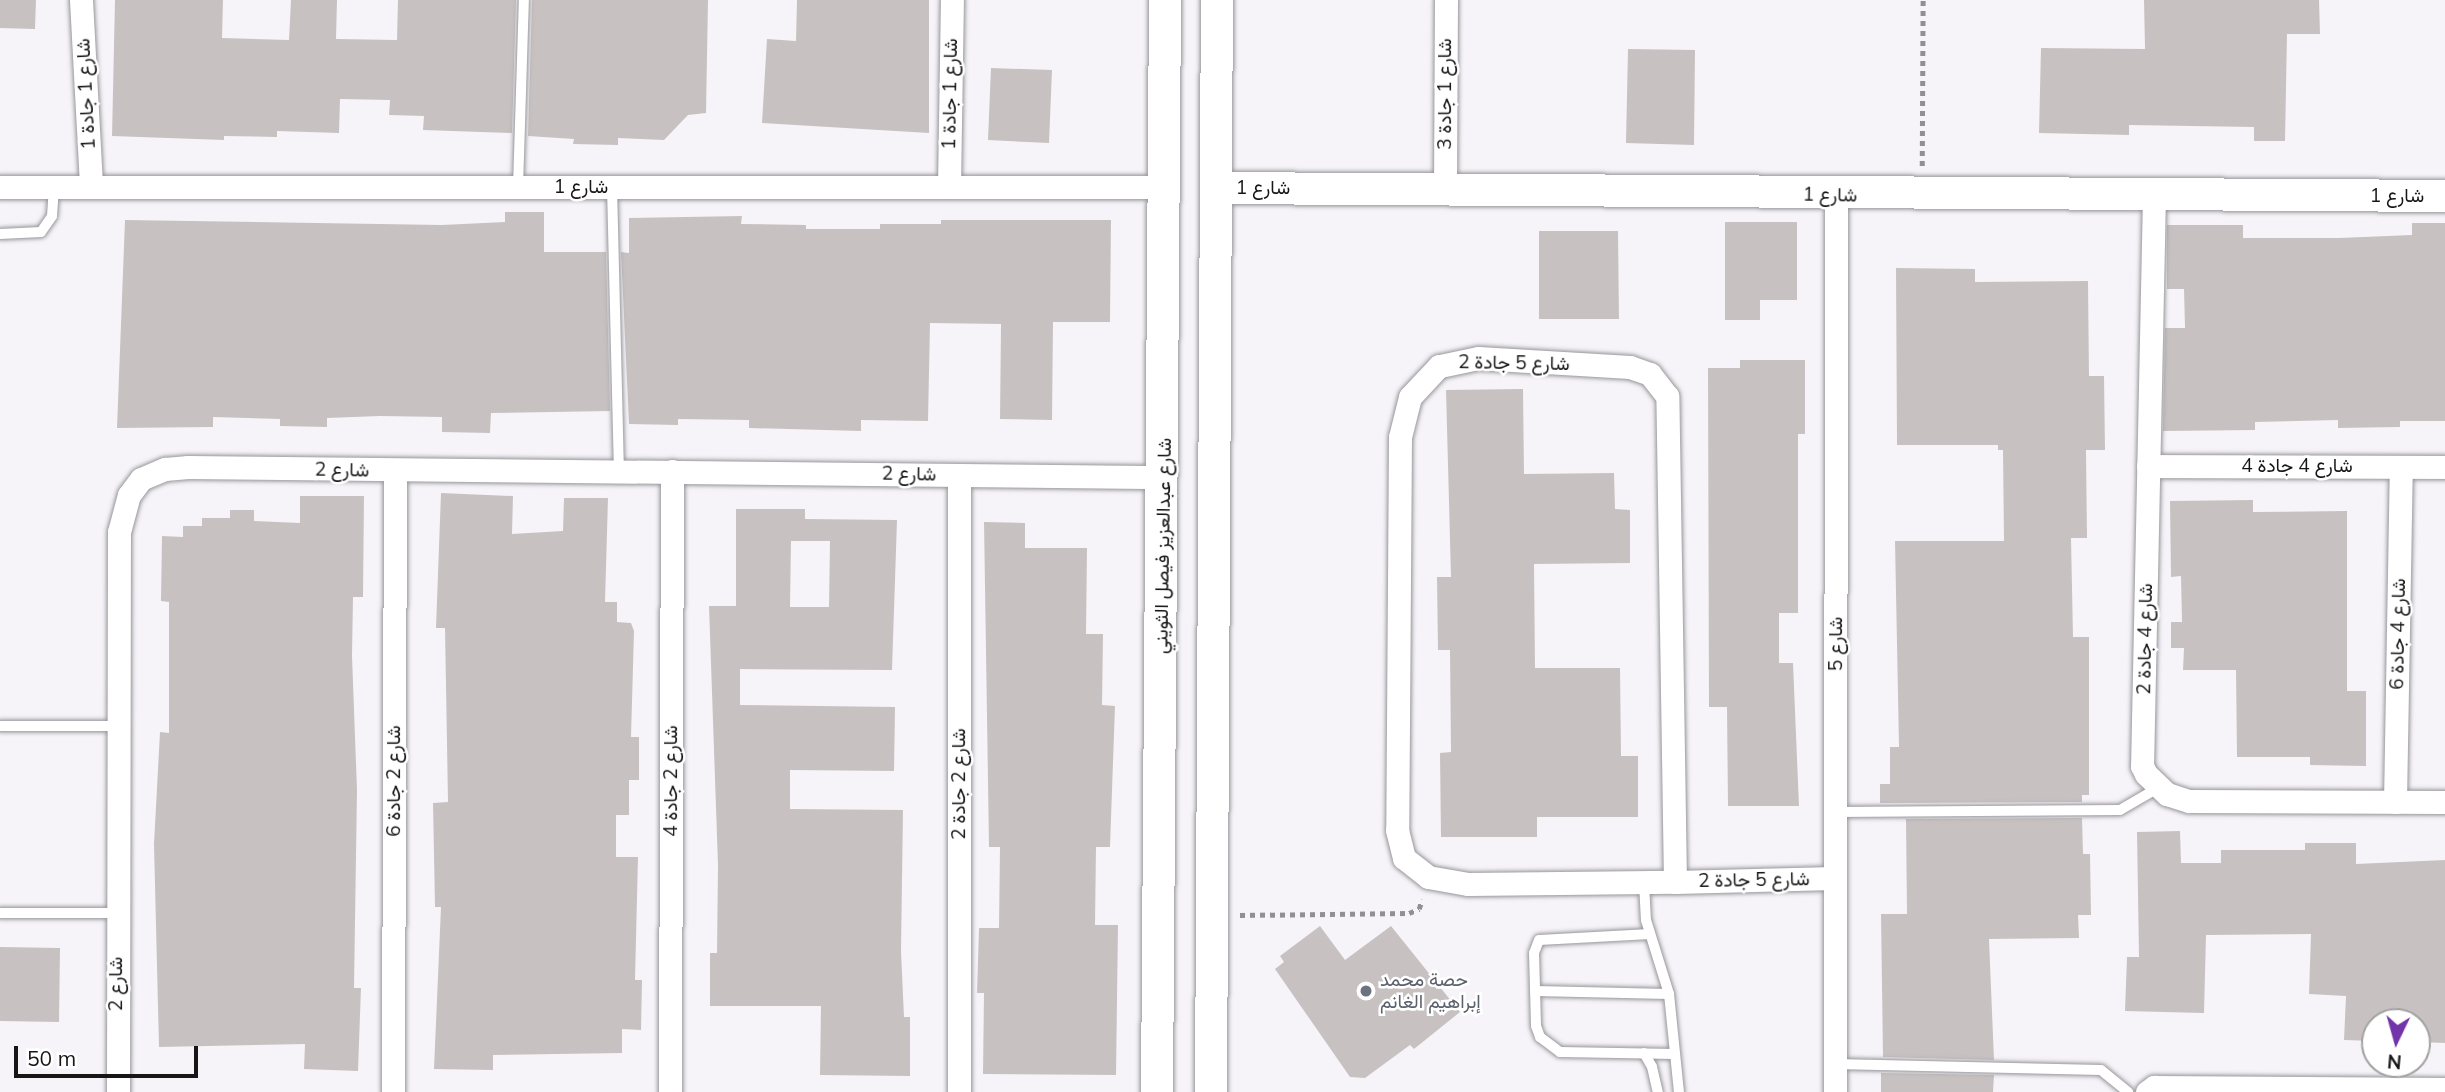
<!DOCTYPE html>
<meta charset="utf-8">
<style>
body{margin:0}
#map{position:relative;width:2445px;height:1092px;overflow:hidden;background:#f6f4f9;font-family:Mulish,Vazirmatn,sans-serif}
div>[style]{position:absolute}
.building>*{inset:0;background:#c7c2c1}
.path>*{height:4.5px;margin-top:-2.25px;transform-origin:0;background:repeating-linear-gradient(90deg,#908f92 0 5px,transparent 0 10px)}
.roads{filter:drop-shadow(0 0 2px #97969a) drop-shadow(0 0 2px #97969a)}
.lane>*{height:10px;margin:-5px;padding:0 5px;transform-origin:5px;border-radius:5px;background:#fff}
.street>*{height:23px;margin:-11.5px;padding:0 11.5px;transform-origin:11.5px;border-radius:11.5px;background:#fff}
.secondary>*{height:32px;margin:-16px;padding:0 16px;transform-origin:16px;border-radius:16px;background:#fff}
.dots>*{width:19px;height:19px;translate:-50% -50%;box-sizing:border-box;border:4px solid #fff;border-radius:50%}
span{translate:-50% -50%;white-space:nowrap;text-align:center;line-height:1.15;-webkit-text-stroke:5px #fff;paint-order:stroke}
.street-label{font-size:19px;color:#161617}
.worship-label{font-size:19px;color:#5b616d}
.left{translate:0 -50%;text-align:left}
.north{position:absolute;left:2361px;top:1008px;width:70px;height:70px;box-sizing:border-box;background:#fff;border:2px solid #a2a2a2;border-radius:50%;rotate:185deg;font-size:19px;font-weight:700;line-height:28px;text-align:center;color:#161617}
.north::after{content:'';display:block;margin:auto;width:24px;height:32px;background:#7234a9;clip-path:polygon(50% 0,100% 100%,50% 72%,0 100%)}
.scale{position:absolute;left:14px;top:1046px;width:184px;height:32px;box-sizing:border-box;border:4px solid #161617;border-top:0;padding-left:9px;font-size:21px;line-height:24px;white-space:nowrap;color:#161617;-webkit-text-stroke:5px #fff;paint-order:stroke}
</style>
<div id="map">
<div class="building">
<div style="clip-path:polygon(0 0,36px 0,35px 29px,0 28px)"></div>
<div style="clip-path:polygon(115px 0,223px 0,222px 38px,289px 40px,291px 0,337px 0,336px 39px,397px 40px,398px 0,516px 0,512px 133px,423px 130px,424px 116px,389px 115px,390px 100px,340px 99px,339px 133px,277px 131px,277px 137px,224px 136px,224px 140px,112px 136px)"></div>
<div style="clip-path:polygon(532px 0,708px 0,706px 113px,688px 115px,664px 140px,618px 138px,618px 145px,573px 144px,574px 139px,528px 136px)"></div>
<div style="clip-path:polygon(797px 0,929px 0,929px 133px,762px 123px,767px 39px,796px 41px)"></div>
<div style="clip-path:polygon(2144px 0,2319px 0,2320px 34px,2287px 34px,2285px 141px,2254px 141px,2254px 127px,2129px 125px,2129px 135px,2039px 133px,2041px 48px,2145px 49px)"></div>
<div style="clip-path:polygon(1628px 49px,1695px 50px,1694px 145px,1626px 143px)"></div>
<div style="clip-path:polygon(991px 68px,1052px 70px,1049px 143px,988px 140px)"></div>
<div style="clip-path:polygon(505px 212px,544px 212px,544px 252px,606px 252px,610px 411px,491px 413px,490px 433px,442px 432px,442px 417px,380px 416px,327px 418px,327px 427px,280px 426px,280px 419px,213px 417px,213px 427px,117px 428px,125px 220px,442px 225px,505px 222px)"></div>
<div style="clip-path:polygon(742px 216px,741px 224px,806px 225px,806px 229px,880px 229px,880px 224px,941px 224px,941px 220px,1111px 220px,1110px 322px,1053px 322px,1052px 420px,1000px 419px,1001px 324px,930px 323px,928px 421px,861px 420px,861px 431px,749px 428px,749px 420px,678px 419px,678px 425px,629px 424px,621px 252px,629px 253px,629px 218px)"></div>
<div style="clip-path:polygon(1725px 222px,1797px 222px,1797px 300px,1760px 300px,1760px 320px,1725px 320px)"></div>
<div style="clip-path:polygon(2412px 223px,2445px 223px,2445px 421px,2400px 421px,2400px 427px,2338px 428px,2338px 420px,2255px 422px,2255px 430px,2163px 431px,2165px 328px,2185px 328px,2184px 289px,2167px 289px,2167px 225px,2243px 225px,2243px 238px,2339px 238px,2412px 235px)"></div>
<div style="clip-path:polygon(1539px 231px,1618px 231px,1619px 319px,1539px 319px)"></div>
<div style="clip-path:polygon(1896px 268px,1975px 269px,1975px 282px,2088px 281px,2089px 376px,2104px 376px,2105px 450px,2086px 450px,2087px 538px,2071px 538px,2073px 637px,2089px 637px,2089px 795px,2082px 795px,2082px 802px,1880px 803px,1880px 784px,1890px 784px,1890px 747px,1899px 747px,1895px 541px,2004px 541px,2003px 450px,1998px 450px,1998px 445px,1897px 445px)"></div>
<div style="clip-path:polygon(1740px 360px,1805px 360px,1805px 434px,1798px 434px,1798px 613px,1779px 613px,1779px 663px,1793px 663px,1799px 806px,1728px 806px,1727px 707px,1709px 707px,1708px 368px,1740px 368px)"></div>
<div style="clip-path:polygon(1523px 389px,1524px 474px,1614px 473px,1615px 509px,1630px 510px,1630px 563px,1534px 564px,1535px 668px,1620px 668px,1621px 756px,1638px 756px,1638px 817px,1537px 817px,1537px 837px,1441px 837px,1440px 753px,1451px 752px,1450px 650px,1438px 650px,1437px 577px,1451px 577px,1446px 390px)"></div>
<div style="clip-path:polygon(441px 493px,513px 496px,512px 534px,563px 531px,564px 498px,608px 498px,605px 602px,617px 602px,617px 622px,631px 623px,634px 631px,631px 737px,639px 737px,639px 780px,629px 780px,629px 815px,616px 815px,616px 857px,638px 857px,635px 980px,642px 980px,641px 1030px,622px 1029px,622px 1053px,493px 1055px,493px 1070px,434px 1069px,441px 907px,435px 907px,433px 803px,448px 802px,445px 628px,436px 628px)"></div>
<div style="clip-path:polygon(300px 496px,364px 496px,363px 597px,353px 597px,352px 656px,357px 790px,354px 988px,361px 988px,358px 1071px,304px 1069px,305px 1044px,159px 1047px,154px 844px,160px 732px,169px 733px,169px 602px,161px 601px,162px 536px,183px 537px,183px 526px,202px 526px,202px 518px,230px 518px,230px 510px,254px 510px,254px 521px,300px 523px)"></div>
<div style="clip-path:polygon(2253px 500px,2253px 512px,2347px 511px,2347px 691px,2366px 691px,2366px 766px,2310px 765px,2310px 757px,2237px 757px,2236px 670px,2183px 670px,2184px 648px,2171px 648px,2171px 622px,2182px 622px,2181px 576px,2171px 577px,2170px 501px)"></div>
<div style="clip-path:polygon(evenodd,736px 509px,805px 509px,805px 519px,897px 520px,892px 670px,740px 669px,740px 705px,895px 707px,894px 771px,790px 770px,790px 809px,903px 810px,901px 951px,904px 1017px,910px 1017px,910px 1076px,820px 1075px,821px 1006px,710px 1006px,710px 953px,717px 953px,718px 865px,709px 606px,736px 606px,736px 509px,791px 541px,830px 541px,829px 607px,790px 607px,791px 541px)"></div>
<div style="clip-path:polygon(984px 522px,1025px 523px,1025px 548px,1087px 548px,1086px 634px,1103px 634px,1102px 705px,1115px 706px,1110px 847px,1096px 847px,1095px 925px,1118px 925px,1116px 1075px,983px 1074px,984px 993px,977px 993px,979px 928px,999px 928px,1000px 847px,989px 847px)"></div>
<div style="clip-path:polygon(2082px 818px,2083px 854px,2090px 854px,2091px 915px,2078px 915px,2079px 938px,1989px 939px,1994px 1060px,1883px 1057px,1881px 914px,1907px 914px,1906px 819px)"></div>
<div style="clip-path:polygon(2180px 831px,2181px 863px,2221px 863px,2221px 850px,2305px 850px,2305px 843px,2356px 843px,2356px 864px,2445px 860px,2445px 1043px,2417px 1042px,2417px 1022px,2375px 1022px,2375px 1041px,2344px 1040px,2346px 996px,2309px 994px,2311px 934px,2206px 935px,2204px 1013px,2125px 1011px,2127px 957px,2139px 957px,2137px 832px)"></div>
<div style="clip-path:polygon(1320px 926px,1345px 960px,1391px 926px,1460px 1012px,1414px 1049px,1410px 1045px,1365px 1078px,1350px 1077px,1275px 969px,1284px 962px,1280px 956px)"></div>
<div style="clip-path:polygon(0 947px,60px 948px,59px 1022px,0 1021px)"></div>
<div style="clip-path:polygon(1881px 1073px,1994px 1075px,1993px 1092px,1881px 1092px)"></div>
</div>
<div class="path">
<div style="left:1922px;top:166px;width:166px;rotate:-89.7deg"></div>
<div style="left:1240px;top:915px;width:169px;rotate:-0.7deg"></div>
<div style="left:1409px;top:913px;width:11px;rotate:-22deg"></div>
<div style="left:1419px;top:909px;width:10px;rotate:-73deg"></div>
</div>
<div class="roads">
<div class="lane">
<div style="left:518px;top:187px;width:187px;rotate:-88.2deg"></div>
<div style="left:612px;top:187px;width:284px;rotate:88.6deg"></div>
<div style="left:0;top:234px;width:41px;rotate:-2.8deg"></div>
<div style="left:41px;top:232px;width:19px;rotate:-55deg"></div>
<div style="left:52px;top:216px;width:29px;rotate:-86deg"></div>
<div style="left:0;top:726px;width:118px"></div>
<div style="left:1836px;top:812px;width:284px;rotate:-0.4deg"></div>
<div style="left:2120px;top:810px;width:44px;rotate:-30.1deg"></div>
<div style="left:1644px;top:883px;width:37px;rotate:87deg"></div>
<div style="left:1646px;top:920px;width:77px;rotate:72.7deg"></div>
<div style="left:1669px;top:994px;width:99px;rotate:84.2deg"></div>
<div style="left:0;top:913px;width:117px"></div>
<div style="left:1650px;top:934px;width:111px;rotate:176.9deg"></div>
<div style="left:1539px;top:940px;width:14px;rotate:111deg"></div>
<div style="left:1534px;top:953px;width:73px;rotate:88.4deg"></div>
<div style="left:1536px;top:1026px;width:12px;rotate:70deg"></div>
<div style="left:1540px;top:1037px;width:25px;rotate:37deg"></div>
<div style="left:1560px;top:1052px;width:115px;rotate:1deg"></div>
<div style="left:1535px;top:991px;width:134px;rotate:1.3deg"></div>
<div style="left:1644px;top:1053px;width:16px;rotate:60deg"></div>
<div style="left:1652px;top:1067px;width:26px;rotate:77deg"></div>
<div style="left:1835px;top:1064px;width:266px;rotate:1.3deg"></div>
<div style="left:2101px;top:1070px;width:35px;rotate:39deg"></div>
</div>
<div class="street">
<div style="left:81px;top:0;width:187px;rotate:86.9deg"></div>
<div style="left:0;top:187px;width:1163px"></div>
<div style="left:949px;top:187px;width:187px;rotate:-89.1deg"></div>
<div style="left:1445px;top:188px;width:188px;rotate:-89.7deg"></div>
<div style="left:2154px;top:195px;width:571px;rotate:91.2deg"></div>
<div style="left:2142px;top:766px;width:9px;rotate:63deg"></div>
<div style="left:2146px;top:774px;width:29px;rotate:44deg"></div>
<div style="left:2167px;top:794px;width:23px;rotate:18deg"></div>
<div style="left:2189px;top:801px;width:256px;rotate:0.2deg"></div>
<div style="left:2148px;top:466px;width:297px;rotate:0.2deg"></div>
<div style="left:2395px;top:802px;width:335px;rotate:-89deg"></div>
<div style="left:1675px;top:882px;width:486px;rotate:-90.9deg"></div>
<div style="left:1667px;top:396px;width:28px;rotate:-128deg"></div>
<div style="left:1650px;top:374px;width:21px;rotate:-161deg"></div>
<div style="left:1630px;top:367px;width:152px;rotate:-176.6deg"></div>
<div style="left:1478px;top:358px;width:40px;rotate:168deg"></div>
<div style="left:1439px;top:366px;width:42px;rotate:133.1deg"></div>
<div style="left:1410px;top:397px;width:41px;rotate:104deg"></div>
<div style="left:1400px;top:437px;width:393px;rotate:90.4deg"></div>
<div style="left:1397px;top:830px;width:29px;rotate:76deg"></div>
<div style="left:1404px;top:858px;width:31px;rotate:38deg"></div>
<div style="left:1428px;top:877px;width:41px;rotate:9.9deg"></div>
<div style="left:1468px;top:884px;width:207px;rotate:-0.6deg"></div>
<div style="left:1675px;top:882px;width:159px;rotate:-1.4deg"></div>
<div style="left:118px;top:1092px;width:560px;rotate:-89.9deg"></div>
<div style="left:119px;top:532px;width:38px;rotate:-75deg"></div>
<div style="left:129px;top:495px;width:20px;rotate:-53deg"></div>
<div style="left:141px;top:479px;width:26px;rotate:-23deg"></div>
<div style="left:165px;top:469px;width:23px;rotate:-5deg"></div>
<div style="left:188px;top:467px;width:977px;rotate:0.59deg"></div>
<div style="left:393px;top:1092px;width:621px;rotate:-89.82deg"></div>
<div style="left:670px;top:1092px;width:621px;rotate:-89.82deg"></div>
<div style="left:959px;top:1092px;width:617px;rotate:-90deg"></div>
<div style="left:1835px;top:1092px;width:897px;rotate:-89.94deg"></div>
<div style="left:2147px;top:1092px;width:9px;rotate:-36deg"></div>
<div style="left:2154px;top:1087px;width:291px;rotate:0.4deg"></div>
</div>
<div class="secondary">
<div style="left:1216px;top:188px;width:1229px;rotate:0.37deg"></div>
<div style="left:1157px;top:1092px;width:1092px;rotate:-89.58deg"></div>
<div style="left:1211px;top:1092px;width:1092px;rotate:-89.69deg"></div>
</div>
</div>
<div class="dots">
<div style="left:1366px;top:991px;background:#6b7280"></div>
</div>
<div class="street-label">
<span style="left:86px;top:94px;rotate:-93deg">شارع 1 جادة 1</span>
<span style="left:950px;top:94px;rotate:-89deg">شارع 1 جادة 1</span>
<span style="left:1445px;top:94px;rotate:-90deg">شارع 1 جادة 3</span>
<span style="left:581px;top:187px">شارع 1</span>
<span style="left:1263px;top:188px">شارع 1</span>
<span style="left:1830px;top:195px;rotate:1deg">شارع 1</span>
<span style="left:2397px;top:196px">شارع 1</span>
<span style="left:1514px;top:363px;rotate:1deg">شارع 5 جادة 2</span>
<span style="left:2297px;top:466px">شارع 4 جادة 4</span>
<span style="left:342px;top:470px;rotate:1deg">شارع 2</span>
<span style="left:909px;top:474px;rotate:1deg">شارع 2</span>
<span style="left:1163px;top:546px;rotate:-89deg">شارع عبدالعزيز فيصل الثويني</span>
<span style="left:2398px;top:634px;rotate:-89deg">شارع 4 جادة 6</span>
<span style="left:2145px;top:639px;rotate:-89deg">شارع 4 جادة 2</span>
<span style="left:1836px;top:644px;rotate:-90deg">شارع 5</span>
<span style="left:394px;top:781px;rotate:-90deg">شارع 2 جادة 6</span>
<span style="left:671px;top:781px;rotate:-90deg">شارع 2 جادة 4</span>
<span style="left:959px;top:784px;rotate:-90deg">شارع 2 جادة 2</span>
<span style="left:1754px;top:880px;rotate:-1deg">شارع 5 جادة 2</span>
<span style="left:116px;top:984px;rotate:-90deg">شارع 2</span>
</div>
<div class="worship-label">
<span class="left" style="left:1380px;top:991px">حصة محمد<br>إبراهيم الغانم</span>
</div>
<div class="north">N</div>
<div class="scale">50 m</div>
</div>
